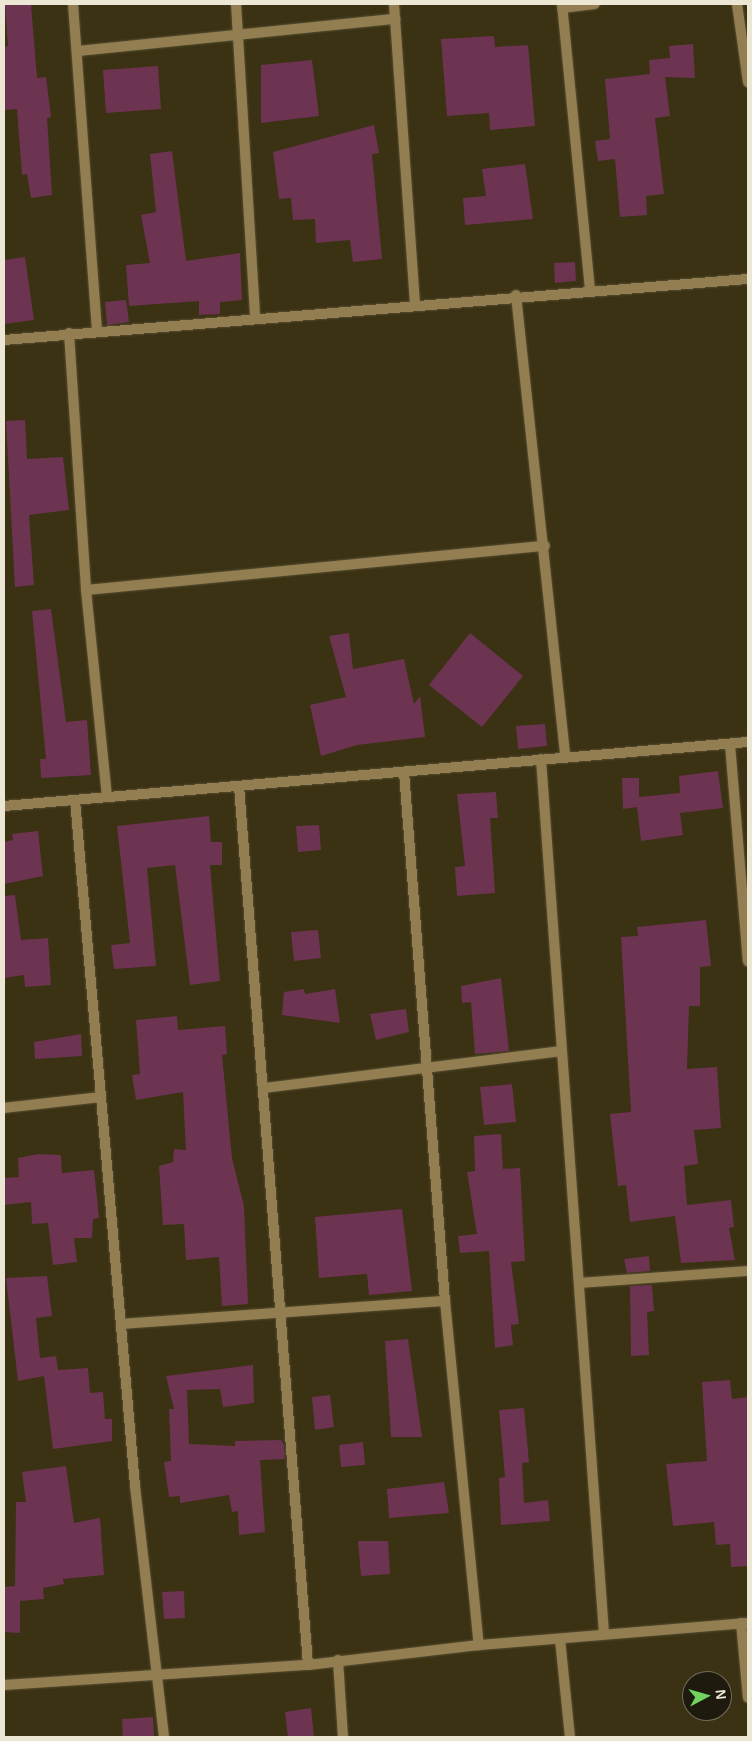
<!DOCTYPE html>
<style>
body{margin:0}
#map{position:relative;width:752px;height:1741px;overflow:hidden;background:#3b3113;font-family:Helvetica,sans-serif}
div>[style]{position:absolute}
.building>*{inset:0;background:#6c3451}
.roads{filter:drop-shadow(0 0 1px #574e32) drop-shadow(0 0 1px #574e32)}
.minor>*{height:10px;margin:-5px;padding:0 5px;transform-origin:5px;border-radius:5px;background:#927e51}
span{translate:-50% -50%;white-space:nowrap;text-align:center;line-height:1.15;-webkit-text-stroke:4.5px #1e1a0d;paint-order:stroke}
.frame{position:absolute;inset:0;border:5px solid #ece7d5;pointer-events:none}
.north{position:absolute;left:682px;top:1671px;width:50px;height:50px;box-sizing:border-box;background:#1e1a0d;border:1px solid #706c5d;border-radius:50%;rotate:84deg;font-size:14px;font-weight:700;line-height:20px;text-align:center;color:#ece7d5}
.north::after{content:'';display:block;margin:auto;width:18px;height:22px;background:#71d25e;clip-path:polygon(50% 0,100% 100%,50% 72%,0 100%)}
</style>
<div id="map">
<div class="building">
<div style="clip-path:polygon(5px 4px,31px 4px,37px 78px,46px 77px,51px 117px,47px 118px,52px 195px,31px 198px,27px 174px,22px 175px,17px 109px,4px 110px,4px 47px,8px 46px)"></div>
<div style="clip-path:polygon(494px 36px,495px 47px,528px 45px,535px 126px,490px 130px,489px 113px,447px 116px,441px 39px)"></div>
<div style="clip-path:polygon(693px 44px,695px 78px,665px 77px,670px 116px,655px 118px,664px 194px,646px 196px,647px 215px,620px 217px,615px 159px,598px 161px,595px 141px,610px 139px,605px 79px,650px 74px,649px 60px,670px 58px,669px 46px)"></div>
<div style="clip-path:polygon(312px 60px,319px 116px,261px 123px,261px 65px)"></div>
<div style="clip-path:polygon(158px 66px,161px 109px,106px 113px,103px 70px)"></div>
<div style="clip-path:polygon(374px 125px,379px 153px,372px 154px,382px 259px,353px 262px,350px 240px,316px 243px,315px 219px,293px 220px,291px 198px,279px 199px,273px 152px)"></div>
<div style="clip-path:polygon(172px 151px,186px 261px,240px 253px,242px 300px,220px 302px,220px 314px,199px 315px,199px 301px,129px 306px,126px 265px,150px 263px,141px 215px,156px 212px,150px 154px)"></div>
<div style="clip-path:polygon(525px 164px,533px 219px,465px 225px,463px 198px,486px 196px,482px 169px)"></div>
<div style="clip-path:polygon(25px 257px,34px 320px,4px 324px,4px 260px)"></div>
<div style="clip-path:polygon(575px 262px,576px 281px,555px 283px,554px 263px)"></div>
<div style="clip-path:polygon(126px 300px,129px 322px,107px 325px,105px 302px)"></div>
<div style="clip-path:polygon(25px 420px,27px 459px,63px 457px,69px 510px,29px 515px,34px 585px,15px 587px,6px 421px)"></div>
<div style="clip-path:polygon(51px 609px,66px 722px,87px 720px,91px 775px,41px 778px,40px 759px,46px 759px,32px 611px)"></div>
<div style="clip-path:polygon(349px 633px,353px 669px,404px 659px,414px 704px,420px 696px,425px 737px,357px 745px,321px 756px,310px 705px,346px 697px,329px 636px)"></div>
<div style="clip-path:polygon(470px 633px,523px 676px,482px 727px,429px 685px)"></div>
<div style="clip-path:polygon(545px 724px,547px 746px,518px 749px,516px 726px)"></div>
<div style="clip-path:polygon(718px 771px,723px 808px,680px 813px,683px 835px,641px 841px,637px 807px,623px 809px,622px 778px,639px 778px,639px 797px,680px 793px,679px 776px)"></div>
<div style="clip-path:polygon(496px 792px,498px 818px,490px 818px,495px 893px,457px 896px,455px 867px,465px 866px,457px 794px)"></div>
<div style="clip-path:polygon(209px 816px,211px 842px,222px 842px,222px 865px,210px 865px,220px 981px,190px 985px,175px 865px,147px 868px,156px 966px,114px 969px,111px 945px,130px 943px,117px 826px)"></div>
<div style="clip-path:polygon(319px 825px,321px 850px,298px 852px,296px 826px)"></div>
<div style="clip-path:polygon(38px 831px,43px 876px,4px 884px,4px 842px,13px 840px,12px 834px)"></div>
<div style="clip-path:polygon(15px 895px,21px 940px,48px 938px,51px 985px,25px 987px,24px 975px,4px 978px,4px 896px)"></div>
<div style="clip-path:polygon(706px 920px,711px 966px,700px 967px,700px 1006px,689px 1006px,687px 1069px,717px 1067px,721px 1128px,694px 1130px,698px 1164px,684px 1166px,687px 1205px,731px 1200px,734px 1227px,729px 1228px,735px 1260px,681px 1263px,675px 1216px,630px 1222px,626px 1185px,618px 1186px,610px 1114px,631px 1112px,621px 937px,638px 936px,637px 927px)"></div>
<div style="clip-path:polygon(318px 930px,321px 958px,294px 961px,291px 932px)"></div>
<div style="clip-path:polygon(501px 978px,509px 1051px,475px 1054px,471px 1002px,462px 1003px,461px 986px)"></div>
<div style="clip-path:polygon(304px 989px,305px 994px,335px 989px,340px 1023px,282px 1015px,284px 992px)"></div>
<div style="clip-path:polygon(406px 1009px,409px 1032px,376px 1040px,370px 1014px)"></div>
<div style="clip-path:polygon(177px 1016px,178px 1030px,225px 1026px,227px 1054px,222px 1055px,232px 1158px,244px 1206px,248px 1304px,222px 1306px,219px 1257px,186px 1260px,184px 1224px,163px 1225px,159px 1166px,173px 1162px,174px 1149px,186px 1150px,183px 1092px,136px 1100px,132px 1075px,140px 1074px,136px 1020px)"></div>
<div style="clip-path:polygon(81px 1034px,82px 1056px,35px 1059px,34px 1042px)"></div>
<div style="clip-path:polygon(512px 1084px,516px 1122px,484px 1125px,480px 1087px)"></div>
<div style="clip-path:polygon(501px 1134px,503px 1169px,520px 1168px,525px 1261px,511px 1262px,519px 1324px,511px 1325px,513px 1345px,495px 1348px,489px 1251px,460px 1253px,458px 1236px,477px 1234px,467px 1172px,475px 1171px,474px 1136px)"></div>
<div style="clip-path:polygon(39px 1154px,61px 1155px,62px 1173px,94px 1170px,99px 1218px,93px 1219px,92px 1238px,74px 1238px,77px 1262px,53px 1265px,48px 1223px,32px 1224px,31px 1202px,4px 1205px,4px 1178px,19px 1177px,18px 1158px)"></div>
<div style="clip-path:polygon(402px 1209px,412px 1291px,369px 1295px,367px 1274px,319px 1278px,315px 1217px)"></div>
<div style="clip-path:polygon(649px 1256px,650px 1271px,627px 1273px,624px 1259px)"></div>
<div style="clip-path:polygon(47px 1276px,52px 1316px,36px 1318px,40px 1358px,56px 1356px,58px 1370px,88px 1368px,90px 1393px,103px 1392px,105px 1419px,112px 1419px,112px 1441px,53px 1449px,44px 1376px,18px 1381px,6px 1278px)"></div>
<div style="clip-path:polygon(652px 1285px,654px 1311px,647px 1312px,649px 1355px,631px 1356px,630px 1286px)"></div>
<div style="clip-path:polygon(408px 1339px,422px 1437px,391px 1437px,385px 1341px)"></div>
<div style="clip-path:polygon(253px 1365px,254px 1403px,223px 1407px,220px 1389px,187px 1390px,189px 1444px,235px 1446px,235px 1441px,281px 1440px,284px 1445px,285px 1459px,260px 1460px,265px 1532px,239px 1535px,238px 1511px,232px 1512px,229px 1495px,180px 1503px,180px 1496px,169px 1497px,164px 1462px,171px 1461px,169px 1409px,174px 1409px,166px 1376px)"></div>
<div style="clip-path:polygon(730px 1380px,732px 1399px,748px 1397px,748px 1566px,731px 1567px,730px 1544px,716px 1545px,714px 1522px,673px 1526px,666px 1464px,707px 1461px,702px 1382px)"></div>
<div style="clip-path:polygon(330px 1395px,334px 1427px,315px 1430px,312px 1397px)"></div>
<div style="clip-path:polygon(524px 1408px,529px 1462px,522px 1463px,524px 1503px,548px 1500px,550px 1521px,501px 1525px,499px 1478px,505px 1477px,499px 1410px)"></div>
<div style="clip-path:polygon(363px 1442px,365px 1465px,341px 1467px,339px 1445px)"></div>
<div style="clip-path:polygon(66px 1466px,74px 1523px,100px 1518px,104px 1575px,63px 1579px,64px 1584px,43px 1588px,44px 1599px,20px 1601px,20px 1633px,4px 1632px,4px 1587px,15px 1586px,16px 1502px,26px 1502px,22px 1472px)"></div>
<div style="clip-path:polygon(444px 1482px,449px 1513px,389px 1518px,387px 1489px)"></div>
<div style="clip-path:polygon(358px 1541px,388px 1541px,390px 1574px,361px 1576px)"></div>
<div style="clip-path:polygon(184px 1591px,185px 1618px,164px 1619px,162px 1592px)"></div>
<div style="clip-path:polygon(311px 1708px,314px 1737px,288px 1737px,285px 1712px)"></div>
<div style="clip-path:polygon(153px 1717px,154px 1737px,123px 1737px,122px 1719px)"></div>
</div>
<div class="roads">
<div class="minor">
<div style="left:73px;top:4px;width:327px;rotate:85.8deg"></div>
<div style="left:236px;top:4px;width:315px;rotate:86.5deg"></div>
<div style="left:394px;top:4px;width:302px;rotate:86deg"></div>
<div style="left:562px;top:4px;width:288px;rotate:84.4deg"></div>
<div style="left:737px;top:4px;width:79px;rotate:82deg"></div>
<div style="left:562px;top:8px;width:33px;rotate:-7deg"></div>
<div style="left:78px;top:51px;width:319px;rotate:-5.8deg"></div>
<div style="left:516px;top:295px;width:465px;rotate:83.9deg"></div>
<div style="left:69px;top:333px;width:258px;rotate:86.2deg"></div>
<div style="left:86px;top:590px;width:208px;rotate:84.2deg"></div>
<div style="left:4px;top:340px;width:746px;rotate:-4.69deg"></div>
<div style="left:86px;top:590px;width:461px;rotate:-5.5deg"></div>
<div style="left:730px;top:744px;width:218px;rotate:85.3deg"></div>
<div style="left:541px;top:759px;width:877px;rotate:85.88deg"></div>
<div style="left:404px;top:772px;width:531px;rotate:85.57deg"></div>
<div style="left:445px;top:1301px;width:346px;rotate:84.4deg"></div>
<div style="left:239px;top:786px;width:882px;rotate:85.51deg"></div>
<div style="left:75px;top:800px;width:689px;rotate:85deg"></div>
<div style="left:135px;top:1486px;width:253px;rotate:83.4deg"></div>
<div style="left:4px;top:806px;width:747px;rotate:-4.92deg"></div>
<div style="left:264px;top:1088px;width:299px;rotate:-7.1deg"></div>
<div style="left:4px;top:1108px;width:97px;rotate:-6.5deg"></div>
<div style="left:580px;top:1283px;width:168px;rotate:-4.1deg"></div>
<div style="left:122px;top:1324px;width:324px;rotate:-4.1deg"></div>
<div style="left:741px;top:1623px;width:75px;rotate:84.7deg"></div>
<div style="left:560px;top:1639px;width:99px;rotate:84.2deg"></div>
<div style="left:338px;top:1660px;width:77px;rotate:86.3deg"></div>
<div style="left:4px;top:1685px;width:305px;rotate:-3.8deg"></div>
<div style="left:308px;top:1665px;width:172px;rotate:-6.7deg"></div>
<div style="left:479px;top:1645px;width:270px;rotate:-4.7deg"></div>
</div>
</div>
<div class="frame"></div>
<div class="north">N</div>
</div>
